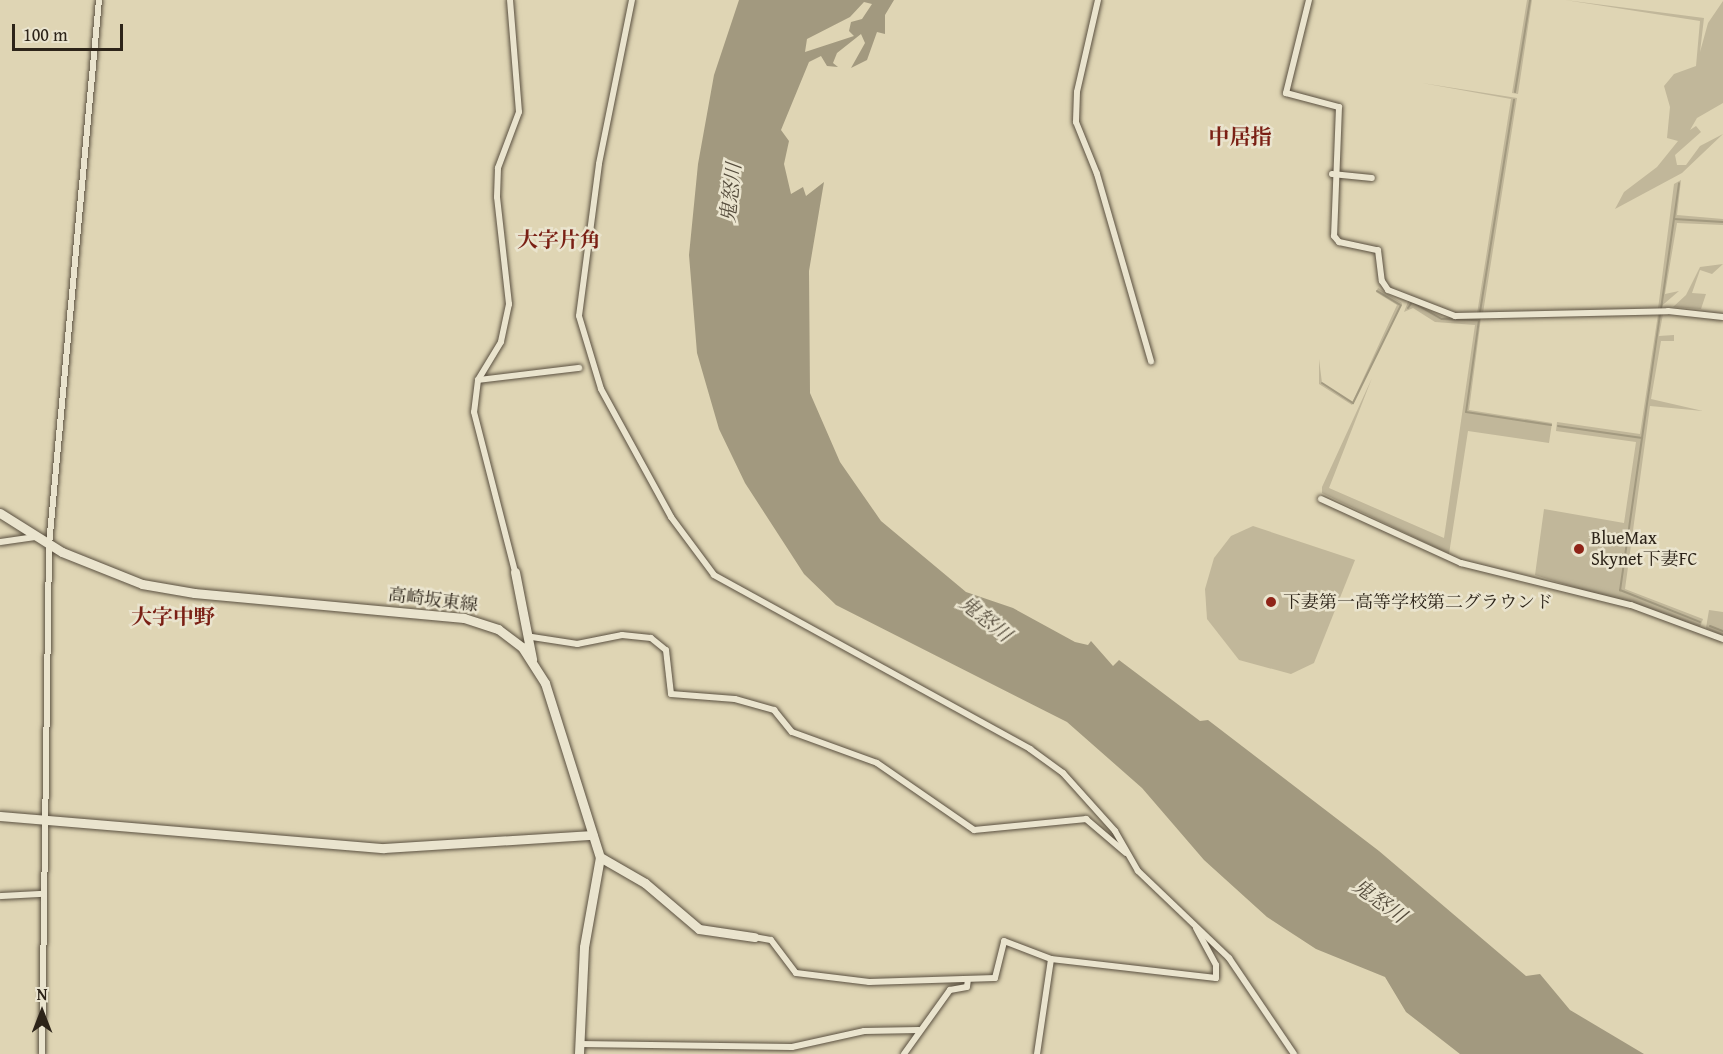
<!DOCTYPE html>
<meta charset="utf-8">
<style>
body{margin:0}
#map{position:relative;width:1723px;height:1054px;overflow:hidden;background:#dfd5b4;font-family:"Gentium Book Plus","Noto Serif JP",serif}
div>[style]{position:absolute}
.green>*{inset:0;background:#c1b79a}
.water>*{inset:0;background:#a2997f}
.stream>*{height:2px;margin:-1px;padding:0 1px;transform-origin:1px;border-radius:1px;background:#a2997f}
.roads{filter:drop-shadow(0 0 2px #5a5040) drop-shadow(0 0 2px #5a5040)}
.street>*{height:6px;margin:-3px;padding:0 3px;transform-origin:3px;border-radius:3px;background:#eae4ce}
.secondary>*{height:9px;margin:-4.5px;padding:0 4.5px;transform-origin:4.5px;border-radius:4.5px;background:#eae4ce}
.dots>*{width:16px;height:16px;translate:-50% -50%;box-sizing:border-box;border:3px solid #eae4ce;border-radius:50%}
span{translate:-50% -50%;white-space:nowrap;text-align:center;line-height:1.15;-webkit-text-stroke:5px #eae4ce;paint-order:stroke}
.poi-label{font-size:18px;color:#2d2419}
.left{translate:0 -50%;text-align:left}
.street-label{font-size:18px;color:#2d2419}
.water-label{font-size:20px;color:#564d3d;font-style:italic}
.quarter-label{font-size:21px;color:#7a1f14;font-weight:700}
.north{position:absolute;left:12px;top:982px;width:60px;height:60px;-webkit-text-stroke:4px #eae4ce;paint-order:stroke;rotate:0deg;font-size:16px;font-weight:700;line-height:24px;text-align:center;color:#2d2419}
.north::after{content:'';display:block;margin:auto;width:21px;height:27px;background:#2d2419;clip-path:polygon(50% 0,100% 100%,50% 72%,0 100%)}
.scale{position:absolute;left:12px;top:24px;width:111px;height:27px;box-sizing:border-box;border:3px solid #2d2419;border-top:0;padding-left:8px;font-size:18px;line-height:21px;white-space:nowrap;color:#2d2419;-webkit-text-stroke:4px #eae4ce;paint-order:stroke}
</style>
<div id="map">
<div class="green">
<div style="clip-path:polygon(1527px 0,1532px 0,1518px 94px,1512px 93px)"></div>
<div style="clip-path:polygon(1565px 0,1704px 18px,1700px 52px,1708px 23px,1723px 1px,1723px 103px,1697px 118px,1690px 130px,1696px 126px,1701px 132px,1675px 155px,1677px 165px,1686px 165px,1700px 146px,1723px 134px,1682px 173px,1615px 209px,1624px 192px,1657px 167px,1678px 141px,1667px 138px,1670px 107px,1664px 86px,1674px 74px,1696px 66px,1700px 21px)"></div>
<div style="clip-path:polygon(1422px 83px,1517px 98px,1483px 313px,1477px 314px,1511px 99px)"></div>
<div style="clip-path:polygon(1681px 180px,1677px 215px,1723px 219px,1723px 225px,1677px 223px,1665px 294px,1679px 291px,1658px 309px,1674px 184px)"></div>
<div style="clip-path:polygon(1723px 264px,1712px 274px,1700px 270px,1692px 293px,1706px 294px,1701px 309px,1673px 307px,1686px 295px,1700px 267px)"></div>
<div style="clip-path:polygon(1378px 288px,1402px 303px,1352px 405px,1319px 384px,1319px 359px,1322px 383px,1352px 403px,1397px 305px,1376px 292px)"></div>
<div style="clip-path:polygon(1409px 299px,1443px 317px,1481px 318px,1469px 410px,1552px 423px,1549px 443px,1468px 431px,1449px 554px,1322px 493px,1322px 487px,1372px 378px,1329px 488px,1444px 538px,1475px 325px,1435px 322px,1413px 308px,1404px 312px)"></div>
<div style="clip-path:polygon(1658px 314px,1663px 314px,1659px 336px,1674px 335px,1674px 341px,1661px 341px,1651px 399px,1703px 411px,1650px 406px,1625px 589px,1703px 619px,1700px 627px,1535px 575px,1544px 509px,1624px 523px,1636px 442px,1556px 431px,1557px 422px,1640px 434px)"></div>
<div style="clip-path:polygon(1253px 526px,1355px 560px,1314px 663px,1291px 674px,1239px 660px,1207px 619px,1205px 589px,1214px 558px,1231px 536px)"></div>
<div style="clip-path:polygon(1709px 610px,1723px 612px,1723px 636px,1706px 628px)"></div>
</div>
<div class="water">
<div style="clip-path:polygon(evenodd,739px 0,894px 0,885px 15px,885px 34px,877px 32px,867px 60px,851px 68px,865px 43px,861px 34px,837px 53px,833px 63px,838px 67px,827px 66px,821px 56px,809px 62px,781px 130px,789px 141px,784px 164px,791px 194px,803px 187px,806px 196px,824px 182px,809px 271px,810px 393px,840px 462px,881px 521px,966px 592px,1013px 608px,1075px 642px,1088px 645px,1091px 641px,1113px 666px,1119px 660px,1200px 721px,1208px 720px,1379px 851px,1526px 976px,1540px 974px,1570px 1010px,1644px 1054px,1460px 1054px,1406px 1012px,1385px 977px,1316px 949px,1267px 917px,1204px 860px,1142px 788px,1067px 722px,836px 605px,804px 574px,745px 483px,719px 429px,697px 353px,689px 255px,698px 164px,714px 75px,739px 0,864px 2px,872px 4px,862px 19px,851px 22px,849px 31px,854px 36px,805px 52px,807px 39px,850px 17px,864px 2px)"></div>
</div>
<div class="stream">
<div style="left:1515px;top:92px;width:93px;rotate:-80.7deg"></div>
<div style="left:1674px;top:219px;width:36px;rotate:-82deg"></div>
<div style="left:1377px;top:291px;width:26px;rotate:31deg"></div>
<div style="left:1408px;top:308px;width:7px;rotate:-56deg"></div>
<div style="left:1412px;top:302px;width:34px;rotate:30deg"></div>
<div style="left:1442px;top:319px;width:37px;rotate:2deg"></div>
<div style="left:1479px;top:320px;width:93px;rotate:98deg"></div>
<div style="left:1466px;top:412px;width:86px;rotate:8.7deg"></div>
<div style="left:1661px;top:309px;width:91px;rotate:-81.8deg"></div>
<div style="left:1674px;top:219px;width:49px;rotate:3.5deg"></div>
<div style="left:1480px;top:312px;width:215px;rotate:-80.9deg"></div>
<div style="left:1322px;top:383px;width:37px;rotate:33deg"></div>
<div style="left:1353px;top:403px;width:109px;rotate:-63.9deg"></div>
<div style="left:1558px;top:426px;width:85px;rotate:8.1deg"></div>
<div style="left:1642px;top:438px;width:154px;rotate:98.2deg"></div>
<div style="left:1620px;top:590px;width:86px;rotate:21.8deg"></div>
<div style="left:1642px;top:438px;width:125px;rotate:-81.7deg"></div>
<div style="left:1710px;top:626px;width:14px;rotate:21deg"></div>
</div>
<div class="roads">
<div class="street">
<div style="left:510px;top:0;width:112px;rotate:85.4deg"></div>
<div style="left:519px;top:112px;width:60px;rotate:110.6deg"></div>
<div style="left:498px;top:168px;width:29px;rotate:92deg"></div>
<div style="left:497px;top:197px;width:108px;rotate:83.6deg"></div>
<div style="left:509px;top:304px;width:39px;rotate:102deg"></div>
<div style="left:501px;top:342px;width:44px;rotate:121.2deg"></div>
<div style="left:478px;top:380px;width:32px;rotate:97deg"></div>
<div style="left:474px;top:412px;width:165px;rotate:75.6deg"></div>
<div style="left:632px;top:0;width:167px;rotate:101.4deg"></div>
<div style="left:599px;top:164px;width:153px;rotate:97.5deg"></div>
<div style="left:579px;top:316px;width:76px;rotate:73.2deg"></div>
<div style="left:601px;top:389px;width:146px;rotate:61.3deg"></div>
<div style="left:671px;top:517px;width:72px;rotate:53.4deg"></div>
<div style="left:714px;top:575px;width:361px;rotate:28.8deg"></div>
<div style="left:1030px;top:749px;width:41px;rotate:36deg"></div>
<div style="left:1063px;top:773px;width:78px;rotate:48.1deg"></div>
<div style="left:1115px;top:831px;width:46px;rotate:60.1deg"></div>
<div style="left:1138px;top:871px;width:126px;rotate:43.7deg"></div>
<div style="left:1229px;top:958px;width:116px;rotate:55.9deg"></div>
<div style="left:1098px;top:0;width:94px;rotate:102.9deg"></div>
<div style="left:1077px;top:92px;width:30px;rotate:92deg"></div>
<div style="left:1076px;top:122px;width:56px;rotate:68deg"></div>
<div style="left:1097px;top:174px;width:195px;rotate:73.9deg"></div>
<div style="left:1309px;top:0;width:96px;rotate:103.9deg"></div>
<div style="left:1286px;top:93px;width:55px;rotate:14.8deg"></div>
<div style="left:1339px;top:107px;width:129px;rotate:92.2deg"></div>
<div style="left:1334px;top:236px;width:8px;rotate:50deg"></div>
<div style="left:1339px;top:242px;width:40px;rotate:12deg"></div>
<div style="left:1378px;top:250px;width:31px;rotate:83deg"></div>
<div style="left:1382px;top:281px;width:11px;rotate:56deg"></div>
<div style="left:1388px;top:290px;width:72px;rotate:21.2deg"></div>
<div style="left:1455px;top:316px;width:213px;rotate:-1.3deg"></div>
<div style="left:1668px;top:311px;width:55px;rotate:6.2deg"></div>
<div style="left:1332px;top:174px;width:40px;rotate:5.7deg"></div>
<div style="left:478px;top:380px;width:102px;rotate:-6.8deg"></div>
<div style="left:1321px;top:499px;width:154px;rotate:24.6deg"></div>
<div style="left:1461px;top:563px;width:175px;rotate:13.9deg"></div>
<div style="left:1631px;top:605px;width:98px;rotate:20.3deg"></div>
<div style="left:0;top:542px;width:36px;rotate:-8deg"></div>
<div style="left:532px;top:637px;width:46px;rotate:8.8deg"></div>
<div style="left:577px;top:644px;width:46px;rotate:-11.3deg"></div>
<div style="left:622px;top:635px;width:29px;rotate:6deg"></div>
<div style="left:651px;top:638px;width:19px;rotate:39deg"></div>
<div style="left:666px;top:650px;width:44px;rotate:83.5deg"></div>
<div style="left:671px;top:694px;width:64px;rotate:4.5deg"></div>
<div style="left:735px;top:699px;width:41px;rotate:15.8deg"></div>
<div style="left:774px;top:710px;width:28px;rotate:51deg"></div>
<div style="left:792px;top:732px;width:90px;rotate:20deg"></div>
<div style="left:877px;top:763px;width:118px;rotate:34.6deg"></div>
<div style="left:974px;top:830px;width:113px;rotate:-5.6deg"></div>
<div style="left:1086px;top:819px;width:52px;rotate:40.4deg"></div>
<div style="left:0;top:896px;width:41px;rotate:-2.8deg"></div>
<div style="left:754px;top:937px;width:17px;rotate:10deg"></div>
<div style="left:771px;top:940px;width:41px;rotate:52.9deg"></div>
<div style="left:796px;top:973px;width:74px;rotate:7deg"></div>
<div style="left:869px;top:982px;width:126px;rotate:-1.8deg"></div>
<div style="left:995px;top:978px;width:38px;rotate:-76deg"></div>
<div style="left:1004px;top:941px;width:50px;rotate:21deg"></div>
<div style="left:580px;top:1044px;width:212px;rotate:0.8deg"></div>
<div style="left:792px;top:1047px;width:74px;rotate:-12.5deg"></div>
<div style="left:864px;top:1031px;width:55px;rotate:-1deg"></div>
<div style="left:42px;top:1054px;width:509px;rotate:-89.21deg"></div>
<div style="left:49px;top:545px;width:547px;rotate:-84.76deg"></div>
<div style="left:904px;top:1054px;width:79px;rotate:-54.3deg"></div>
<div style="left:950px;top:990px;width:17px;rotate:-10deg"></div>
<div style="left:967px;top:987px;width:8px;rotate:-83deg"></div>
<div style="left:1037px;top:1054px;width:96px;rotate:-81.6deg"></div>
<div style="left:1051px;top:959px;width:166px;rotate:6.6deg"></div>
<div style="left:1216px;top:978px;width:13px;rotate:-90deg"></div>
<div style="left:1216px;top:965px;width:42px;rotate:-118.4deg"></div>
</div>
<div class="secondary">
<div style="left:0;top:513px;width:73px;rotate:32.2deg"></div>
<div style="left:62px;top:552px;width:86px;rotate:21.8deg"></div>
<div style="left:142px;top:584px;width:53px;rotate:9.8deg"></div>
<div style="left:194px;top:593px;width:271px;rotate:5.3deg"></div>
<div style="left:464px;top:618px;width:36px;rotate:18deg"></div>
<div style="left:498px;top:629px;width:30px;rotate:37deg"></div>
<div style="left:522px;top:647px;width:43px;rotate:57.4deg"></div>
<div style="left:545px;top:683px;width:182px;rotate:72.5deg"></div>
<div style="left:600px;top:857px;width:91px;rotate:100.1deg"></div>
<div style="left:584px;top:947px;width:107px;rotate:92.7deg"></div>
<div style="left:515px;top:572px;width:89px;rotate:78.9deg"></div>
<div style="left:0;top:816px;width:385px;rotate:4.8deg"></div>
<div style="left:384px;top:848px;width:209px;rotate:-3.6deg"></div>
<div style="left:600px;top:857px;width:52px;rotate:30deg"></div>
<div style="left:645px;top:883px;width:71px;rotate:40.4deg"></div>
<div style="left:699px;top:929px;width:56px;rotate:8.3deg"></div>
</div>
</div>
<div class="dots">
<div style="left:1579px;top:549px;background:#8f2418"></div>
<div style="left:1271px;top:602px;background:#8f2418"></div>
</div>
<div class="poi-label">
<span class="left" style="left:1591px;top:549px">BlueMax<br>Skynet下妻FC</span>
<span class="left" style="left:1283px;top:602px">下妻第一高等学校第二グラウンド</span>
</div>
<div class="street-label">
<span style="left:433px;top:600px;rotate:7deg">高崎坂東線</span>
</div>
<div class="water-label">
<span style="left:730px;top:193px;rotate:-84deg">鬼怒川</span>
<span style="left:986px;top:618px;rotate:39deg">鬼怒川</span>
<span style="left:1380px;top:900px;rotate:36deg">鬼怒川</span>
</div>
<div class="quarter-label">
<span style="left:1240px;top:137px">中居指</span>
<span style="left:559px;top:240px">大字片角</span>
<span style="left:173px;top:617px">大字中野</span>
</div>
<div class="north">N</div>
<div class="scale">100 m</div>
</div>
